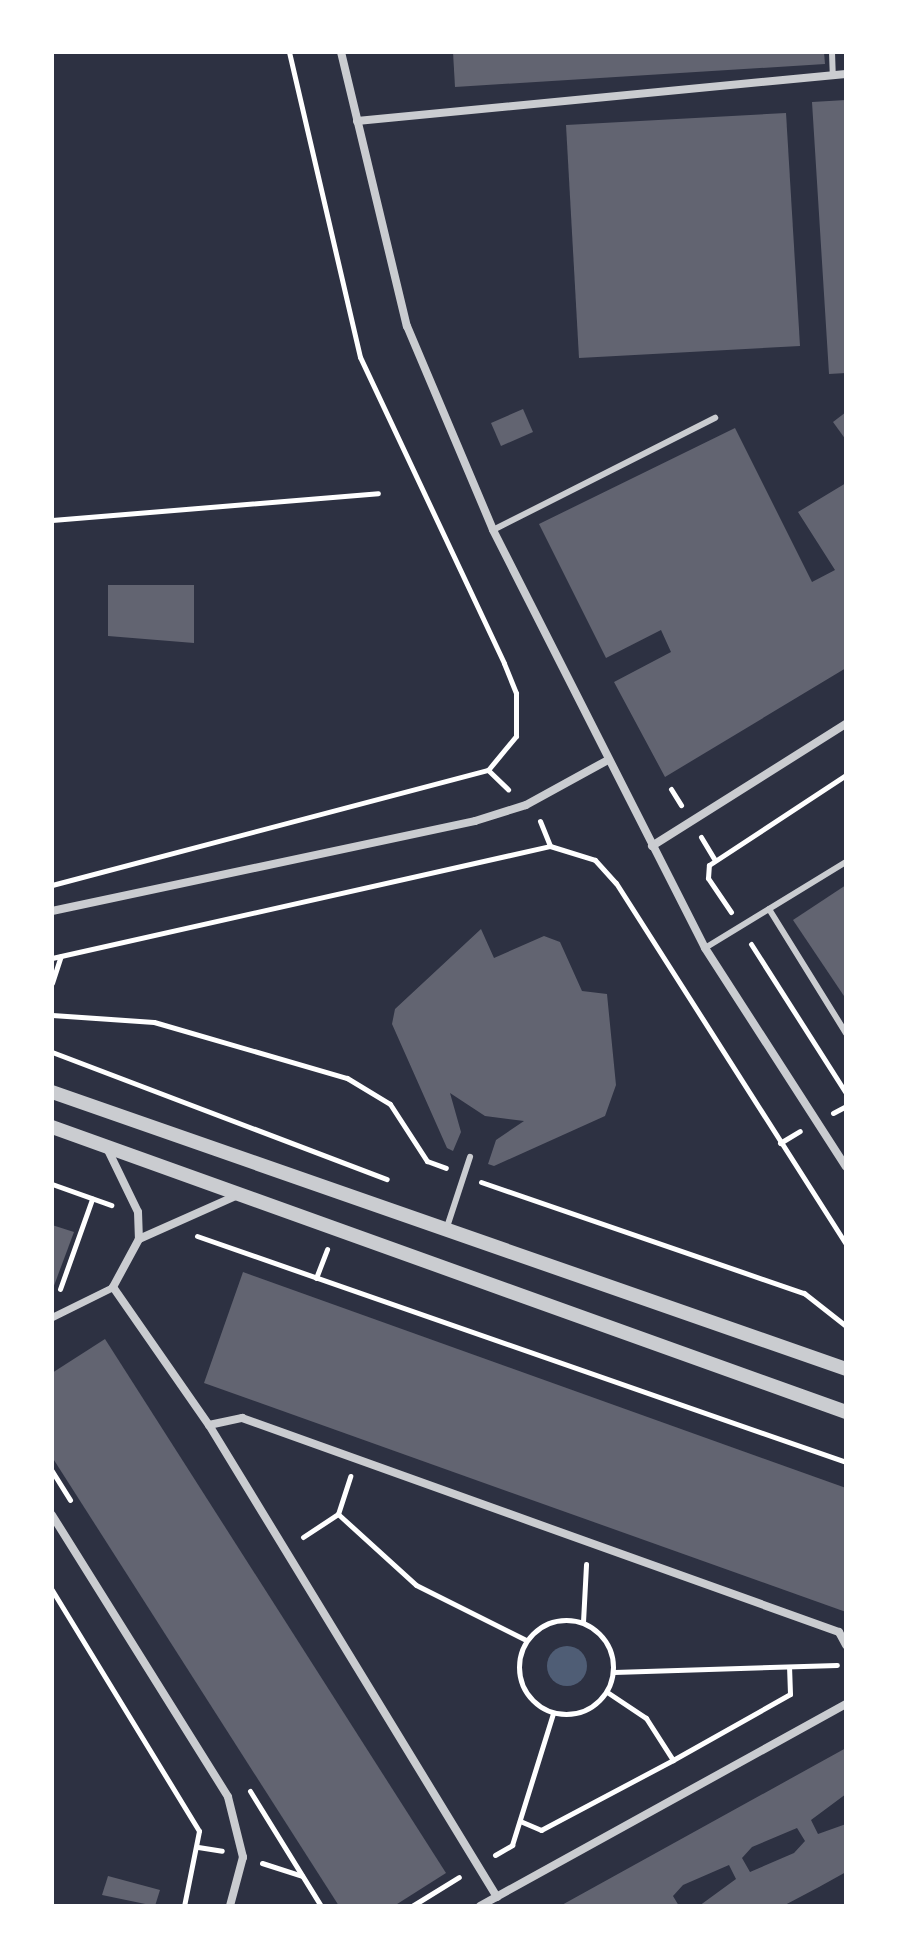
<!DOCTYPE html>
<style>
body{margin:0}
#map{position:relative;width:898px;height:1958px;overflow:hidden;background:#2d3142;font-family:"Titillium Web",sans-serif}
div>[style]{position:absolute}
.water>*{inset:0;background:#4f5d75}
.round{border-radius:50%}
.building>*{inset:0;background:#626471}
.path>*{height:5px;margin:-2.5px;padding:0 2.5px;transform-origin:2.5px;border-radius:2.5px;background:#fff}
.path>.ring{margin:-2.5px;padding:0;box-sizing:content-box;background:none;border:5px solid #fff;border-radius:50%}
.service>*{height:6px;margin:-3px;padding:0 3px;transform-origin:3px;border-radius:3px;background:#caccd0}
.pedestrian>*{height:7px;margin:-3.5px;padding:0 3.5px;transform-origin:3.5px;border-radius:3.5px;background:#caccd0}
.minor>*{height:8px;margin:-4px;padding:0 4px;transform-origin:4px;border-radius:4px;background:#caccd0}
.tertiary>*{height:14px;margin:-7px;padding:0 7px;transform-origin:7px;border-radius:7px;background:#caccd0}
span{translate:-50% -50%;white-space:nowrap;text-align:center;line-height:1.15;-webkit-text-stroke:6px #fff;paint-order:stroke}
.frame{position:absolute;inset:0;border:54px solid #fff;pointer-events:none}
</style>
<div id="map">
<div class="water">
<div class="round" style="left:547px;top:1646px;width:40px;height:40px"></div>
</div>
<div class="building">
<div style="clip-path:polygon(453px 52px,824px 52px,825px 64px,455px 87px)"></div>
<div style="clip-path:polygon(846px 100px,846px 373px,829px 374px,812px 102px)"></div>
<div style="clip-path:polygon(786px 113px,800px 346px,579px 358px,566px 125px)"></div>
<div style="clip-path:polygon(523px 409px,533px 432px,501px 446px,491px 423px)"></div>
<div style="clip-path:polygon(846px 412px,846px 440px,833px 422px)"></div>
<div style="clip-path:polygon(735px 428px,812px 582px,835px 570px,798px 512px,846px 483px,846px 668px,665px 777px,614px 682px,671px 652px,661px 630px,606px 658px,539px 524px)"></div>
<div style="clip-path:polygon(108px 585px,194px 585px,194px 643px,108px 636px)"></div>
<div style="clip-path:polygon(846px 885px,846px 999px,793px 920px)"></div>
<div style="clip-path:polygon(481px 929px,494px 958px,544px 936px,560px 942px,582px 991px,607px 994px,616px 1085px,605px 1116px,494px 1166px,488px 1164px,496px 1140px,524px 1121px,485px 1116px,450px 1093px,461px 1132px,453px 1151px,447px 1148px,392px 1024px,395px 1009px)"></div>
<div style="clip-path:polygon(52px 1225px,74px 1232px,52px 1291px)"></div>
<div style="clip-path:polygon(243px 1272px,846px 1488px,846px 1612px,204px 1383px)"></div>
<div style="clip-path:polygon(105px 1339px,446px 1873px,394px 1906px,339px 1906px,52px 1457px,52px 1373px)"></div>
<div style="clip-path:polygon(evenodd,846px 1748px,846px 1794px,811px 1820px,818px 1834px,846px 1824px,846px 1872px,819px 1887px,783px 1906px,699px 1906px,736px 1879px,729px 1865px,683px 1885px,673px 1896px,679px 1906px,560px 1906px,846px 1748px,797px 1828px,805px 1841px,794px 1853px,750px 1872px,742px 1858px,752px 1847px,797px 1828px)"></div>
<div style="clip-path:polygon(108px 1876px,160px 1890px,155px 1906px,102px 1895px)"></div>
</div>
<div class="path">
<div style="left:52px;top:520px;width:327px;rotate:-4.7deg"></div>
<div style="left:488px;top:770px;width:28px;rotate:44deg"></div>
<div style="left:671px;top:789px;width:19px;rotate:58deg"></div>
<div style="left:540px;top:821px;width:27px;rotate:68deg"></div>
<div style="left:550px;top:846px;width:47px;rotate:17.3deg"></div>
<div style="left:595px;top:860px;width:31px;rotate:48deg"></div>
<div style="left:616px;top:883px;width:428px;rotate:57.5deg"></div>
<div style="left:701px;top:837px;width:27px;rotate:59deg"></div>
<div style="left:52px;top:885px;width:451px;rotate:-14.8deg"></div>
<div style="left:488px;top:770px;width:44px;rotate:-50.5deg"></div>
<div style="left:516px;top:736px;width:43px;rotate:-90deg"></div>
<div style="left:516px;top:693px;width:32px;rotate:-112deg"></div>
<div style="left:504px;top:663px;width:338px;rotate:-115.2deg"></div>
<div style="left:360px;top:357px;width:313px;rotate:-103.1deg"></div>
<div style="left:731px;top:912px;width:41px;rotate:-124.1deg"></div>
<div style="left:708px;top:878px;width:13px;rotate:-86deg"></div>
<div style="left:709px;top:865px;width:164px;rotate:-33.3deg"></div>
<div style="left:751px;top:944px;width:177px;rotate:57.5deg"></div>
<div style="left:52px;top:958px;width:510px;rotate:-12.67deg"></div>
<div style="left:52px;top:983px;width:28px;rotate:-72deg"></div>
<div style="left:52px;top:1015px;width:102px;rotate:3.9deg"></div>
<div style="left:154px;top:1022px;width:201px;rotate:16.2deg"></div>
<div style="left:347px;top:1078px;width:50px;rotate:31.2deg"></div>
<div style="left:390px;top:1104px;width:68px;rotate:57deg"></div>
<div style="left:427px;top:1161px;width:20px;rotate:20deg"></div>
<div style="left:52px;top:1052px;width:358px;rotate:20.8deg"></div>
<div style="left:833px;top:1113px;width:15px;rotate:-28deg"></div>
<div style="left:780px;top:1143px;width:23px;rotate:-31deg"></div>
<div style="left:481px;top:1182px;width:342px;rotate:19deg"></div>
<div style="left:804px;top:1293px;width:53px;rotate:38.2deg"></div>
<div style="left:52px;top:1184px;width:63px;rotate:19.6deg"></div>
<div style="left:197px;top:1236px;width:687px;rotate:19.2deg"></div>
<div style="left:316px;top:1278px;width:31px;rotate:-69deg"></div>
<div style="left:60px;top:1289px;width:96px;rotate:-70.4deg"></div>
<div style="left:52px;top:1471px;width:34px;rotate:58deg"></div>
<div style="left:338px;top:1514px;width:40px;rotate:-72deg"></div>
<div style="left:303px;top:1537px;width:42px;rotate:-33.3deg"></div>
<div style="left:338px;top:1514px;width:105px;rotate:42.3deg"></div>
<div style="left:416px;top:1585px;width:123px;rotate:26.6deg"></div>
<div style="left:52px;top:1590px;width:282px;rotate:58.6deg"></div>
<div style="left:199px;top:1831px;width:76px;rotate:101.3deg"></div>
<div class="ring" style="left:519px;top:1620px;width:89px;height:89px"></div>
<div style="left:583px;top:1622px;width:58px;rotate:-87deg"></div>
<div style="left:614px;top:1672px;width:223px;rotate:-1.8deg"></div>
<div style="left:607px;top:1692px;width:47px;rotate:33.7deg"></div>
<div style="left:646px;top:1718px;width:50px;rotate:57.3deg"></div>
<div style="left:250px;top:1791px;width:135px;rotate:58.3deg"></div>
<div style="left:520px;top:1821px;width:23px;rotate:23deg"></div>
<div style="left:541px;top:1830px;width:149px;rotate:-27.9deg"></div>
<div style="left:673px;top:1760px;width:134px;rotate:-29.4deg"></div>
<div style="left:790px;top:1694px;width:26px;rotate:-92deg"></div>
<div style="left:198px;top:1847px;width:24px;rotate:9deg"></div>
<div style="left:495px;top:1855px;width:20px;rotate:-30deg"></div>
<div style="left:512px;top:1845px;width:138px;rotate:-72.7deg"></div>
<div style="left:262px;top:1863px;width:42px;rotate:18deg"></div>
<div style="left:412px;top:1906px;width:55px;rotate:-31.7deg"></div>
</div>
<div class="service">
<div style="left:832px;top:52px;width:23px;rotate:88deg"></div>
<div style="left:493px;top:530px;width:249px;rotate:-26.8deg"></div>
<div style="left:769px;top:909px;width:146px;rotate:58.2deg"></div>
<div style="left:705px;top:948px;width:165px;rotate:-31.4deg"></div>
<div style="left:446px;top:1230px;width:77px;rotate:-71.8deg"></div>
</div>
<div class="pedestrian">
<div style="left:52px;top:1317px;width:68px;rotate:-26.2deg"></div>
</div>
<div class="minor">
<div style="left:341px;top:52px;width:282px;rotate:76.5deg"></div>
<div style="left:407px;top:326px;width:221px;rotate:67.1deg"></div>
<div style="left:493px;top:530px;width:469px;rotate:63.1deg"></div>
<div style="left:705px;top:948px;width:260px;rotate:57.2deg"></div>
<div style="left:357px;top:121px;width:491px;rotate:-5.5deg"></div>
<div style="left:652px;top:846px;width:229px;rotate:-32.2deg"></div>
<div style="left:52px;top:911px;width:432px;rotate:-12deg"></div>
<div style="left:475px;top:821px;width:53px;rotate:-17.4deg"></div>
<div style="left:526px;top:805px;width:91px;rotate:-28.8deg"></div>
<div style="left:106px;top:1146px;width:73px;rotate:64.1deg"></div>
<div style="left:138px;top:1212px;width:27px;rotate:88deg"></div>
<div style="left:139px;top:1239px;width:55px;rotate:118.4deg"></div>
<div style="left:113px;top:1287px;width:168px;rotate:55.2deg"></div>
<div style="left:209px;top:1425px;width:553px;rotate:58.61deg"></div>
<div style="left:139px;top:1239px;width:111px;rotate:-24deg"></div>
<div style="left:209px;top:1425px;width:34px;rotate:-12deg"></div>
<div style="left:242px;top:1418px;width:634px;rotate:19.72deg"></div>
<div style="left:839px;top:1632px;width:15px;rotate:62deg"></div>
<div style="left:52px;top:1515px;width:332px;rotate:58deg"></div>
<div style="left:228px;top:1797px;width:62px;rotate:76deg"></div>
<div style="left:243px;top:1857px;width:51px;rotate:104.9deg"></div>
<div style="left:480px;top:1906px;width:418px;rotate:-28.9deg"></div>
</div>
<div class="tertiary">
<div style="left:52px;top:1092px;width:841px;rotate:19.23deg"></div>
<div style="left:52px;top:1127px;width:844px;rotate:19.75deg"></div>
</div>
<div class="frame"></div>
</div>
